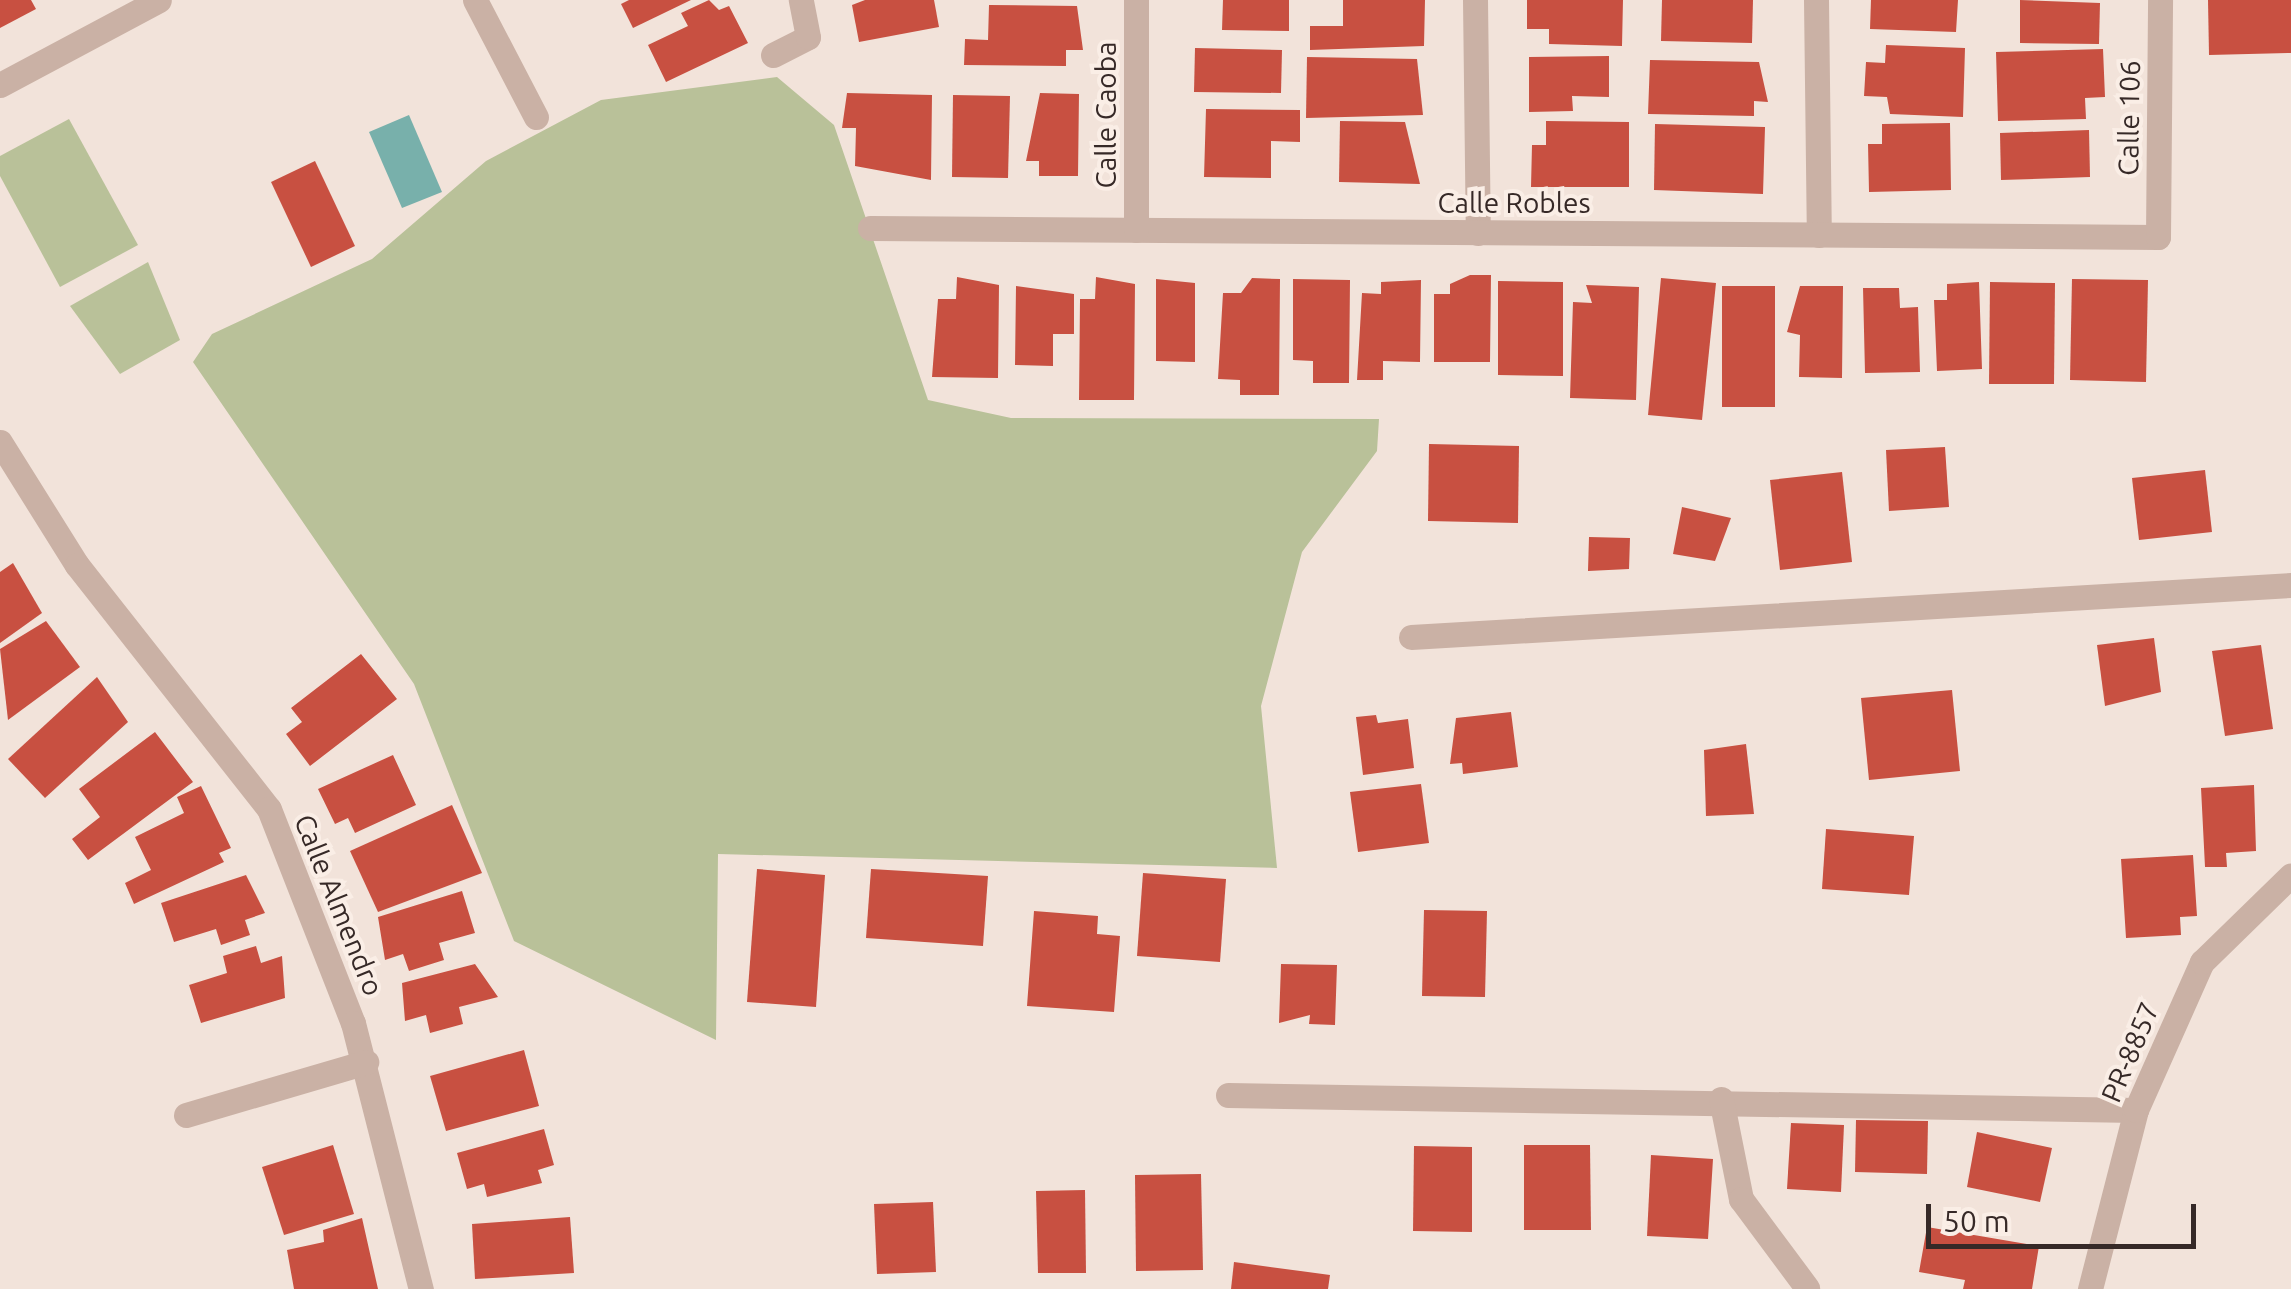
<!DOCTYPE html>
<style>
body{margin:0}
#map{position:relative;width:2291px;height:1289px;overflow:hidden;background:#f2e3da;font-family:Ubuntu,sans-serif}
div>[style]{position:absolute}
.green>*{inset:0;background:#b9c199}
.water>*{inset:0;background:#78b0ab}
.building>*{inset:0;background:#c85041}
.minor>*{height:25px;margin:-12.5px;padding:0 12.5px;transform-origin:12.5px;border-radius:12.5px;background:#cab1a5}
span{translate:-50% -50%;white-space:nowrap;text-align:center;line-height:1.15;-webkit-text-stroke:8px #faeee6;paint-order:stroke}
.street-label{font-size:28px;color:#362927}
.scale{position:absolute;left:1926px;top:1204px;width:270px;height:45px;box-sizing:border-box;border:5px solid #362927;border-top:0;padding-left:12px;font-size:30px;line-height:35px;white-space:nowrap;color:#362927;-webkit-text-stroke:8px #faeee6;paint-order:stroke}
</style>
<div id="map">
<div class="green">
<div style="clip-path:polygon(777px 77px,834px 125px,928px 400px,1011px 418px,1379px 419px,1377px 451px,1302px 552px,1261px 706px,1277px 868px,718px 854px,716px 1040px,514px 941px,414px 684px,193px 362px,212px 334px,372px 259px,486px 161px,601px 100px)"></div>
<div style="clip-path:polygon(69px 119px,138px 245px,60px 287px,0 176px,0 156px)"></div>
<div style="clip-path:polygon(148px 262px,180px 340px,120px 374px,70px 306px)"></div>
</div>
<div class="water">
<div style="clip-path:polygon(409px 115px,442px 192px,402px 208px,369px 132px)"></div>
</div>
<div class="building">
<div style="clip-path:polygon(0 0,31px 0,36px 9px,0 28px)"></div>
<div style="clip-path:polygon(629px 0,691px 0,633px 28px,621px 4px)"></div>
<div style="clip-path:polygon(709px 0,719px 10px,729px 6px,748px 43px,666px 82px,648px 45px,688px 26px,681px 13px)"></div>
<div style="clip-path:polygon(865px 0,934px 0,939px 27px,859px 42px,852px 5px)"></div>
<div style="clip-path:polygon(1223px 0,1289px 0,1289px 31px,1222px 30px)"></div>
<div style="clip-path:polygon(1343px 0,1425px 0,1424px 46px,1310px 50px,1310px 26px,1343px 26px)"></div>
<div style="clip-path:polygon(1527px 0,1623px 0,1622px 46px,1549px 44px,1549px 29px,1527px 29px)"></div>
<div style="clip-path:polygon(1662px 0,1753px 0,1752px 43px,1661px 41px)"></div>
<div style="clip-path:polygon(1871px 0,1958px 0,1956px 32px,1870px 29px)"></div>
<div style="clip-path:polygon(2020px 0,2100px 3px,2099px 44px,2020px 43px)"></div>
<div style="clip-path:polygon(2208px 0,2291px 0,2291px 53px,2209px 55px)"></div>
<div style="clip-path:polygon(989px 5px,1077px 6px,1083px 50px,1066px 50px,1066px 66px,964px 65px,965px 39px,988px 40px)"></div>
<div style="clip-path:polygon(1886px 45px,1965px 48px,1963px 117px,1890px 114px,1887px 97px,1864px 96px,1866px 62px,1885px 63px)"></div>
<div style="clip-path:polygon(1195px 48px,1282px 50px,1281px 93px,1194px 92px)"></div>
<div style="clip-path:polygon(2103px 49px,2105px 97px,2085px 98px,2086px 119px,1998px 121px,1996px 52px)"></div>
<div style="clip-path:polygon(1609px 56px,1609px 97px,1572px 96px,1573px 111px,1529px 112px,1529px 57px)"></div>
<div style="clip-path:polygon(1307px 57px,1417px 59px,1423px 115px,1306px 118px)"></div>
<div style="clip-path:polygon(1650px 60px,1759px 62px,1768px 102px,1754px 101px,1754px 116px,1648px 114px)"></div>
<div style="clip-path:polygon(847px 93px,932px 95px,931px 180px,855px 166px,856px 128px,842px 128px)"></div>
<div style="clip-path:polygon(1040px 93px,1079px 94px,1078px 176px,1039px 176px,1039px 161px,1026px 161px)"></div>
<div style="clip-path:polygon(953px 95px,1010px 96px,1008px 178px,952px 177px)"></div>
<div style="clip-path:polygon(1206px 109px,1300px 110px,1300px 142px,1271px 141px,1271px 178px,1204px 177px)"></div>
<div style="clip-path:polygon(1340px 121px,1405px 122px,1420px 184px,1339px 182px)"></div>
<div style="clip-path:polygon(1546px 121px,1629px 122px,1629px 187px,1531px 187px,1532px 145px,1546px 145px)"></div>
<div style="clip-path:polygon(1950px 123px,1951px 190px,1869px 192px,1868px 144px,1882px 144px,1882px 124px)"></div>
<div style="clip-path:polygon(1655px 124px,1765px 127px,1763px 194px,1654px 190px)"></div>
<div style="clip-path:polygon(2089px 130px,2090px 177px,2001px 180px,2000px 133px)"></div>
<div style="clip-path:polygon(315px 161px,355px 246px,311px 267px,271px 182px)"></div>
<div style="clip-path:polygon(1470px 275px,1491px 275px,1490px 362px,1434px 362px,1434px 294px,1450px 294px,1450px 284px)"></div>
<div style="clip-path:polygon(957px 277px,999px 285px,998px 378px,932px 377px,938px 299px,956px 299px)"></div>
<div style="clip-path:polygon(1096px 277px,1135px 284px,1134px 400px,1079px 400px,1080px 299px,1095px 299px)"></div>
<div style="clip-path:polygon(1252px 278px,1280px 279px,1279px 395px,1240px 395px,1240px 380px,1218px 379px,1223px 293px,1241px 293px)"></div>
<div style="clip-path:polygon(1661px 278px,1716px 283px,1702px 420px,1648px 415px)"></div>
<div style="clip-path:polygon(1156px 279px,1195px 283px,1195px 362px,1156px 361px)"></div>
<div style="clip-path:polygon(1293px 279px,1350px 280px,1349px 383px,1313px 383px,1313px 361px,1293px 360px)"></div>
<div style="clip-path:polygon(2072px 279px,2148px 280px,2146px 382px,2070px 380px)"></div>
<div style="clip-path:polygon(1421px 280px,1420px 362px,1383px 361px,1383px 380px,1357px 380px,1362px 293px,1381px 294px,1381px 282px)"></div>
<div style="clip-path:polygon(1498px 281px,1563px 282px,1563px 376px,1498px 375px)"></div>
<div style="clip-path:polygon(1979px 282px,1982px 369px,1937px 371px,1934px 300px,1947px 300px,1947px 284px)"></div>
<div style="clip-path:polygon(1990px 282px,2055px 283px,2054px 384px,1989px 384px)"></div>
<div style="clip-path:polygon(1586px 285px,1639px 287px,1636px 400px,1570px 398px,1573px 302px,1592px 303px)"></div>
<div style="clip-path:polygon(1016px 286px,1074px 294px,1074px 334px,1053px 334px,1053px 366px,1015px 365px)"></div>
<div style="clip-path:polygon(1722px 286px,1775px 286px,1775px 407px,1722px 407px)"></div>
<div style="clip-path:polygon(1800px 286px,1843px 286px,1842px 378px,1799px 377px,1800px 335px,1787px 332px)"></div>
<div style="clip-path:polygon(1863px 288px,1899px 288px,1900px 308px,1918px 307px,1920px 372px,1865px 373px)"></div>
<div style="clip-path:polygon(1429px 444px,1519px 446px,1518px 523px,1428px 521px)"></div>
<div style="clip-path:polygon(1945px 447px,1949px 507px,1889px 511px,1886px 450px)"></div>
<div style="clip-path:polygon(2205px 470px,2212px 532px,2139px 540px,2132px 478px)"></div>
<div style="clip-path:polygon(1842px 472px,1852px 562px,1780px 570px,1770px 480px)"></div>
<div style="clip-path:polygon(1682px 507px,1731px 518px,1715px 561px,1673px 554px)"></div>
<div style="clip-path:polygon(1589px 537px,1630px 538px,1629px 569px,1588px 571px)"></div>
<div style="clip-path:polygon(13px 563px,42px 613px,0 643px,0 572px)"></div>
<div style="clip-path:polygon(46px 621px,80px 667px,8px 720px,0 649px)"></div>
<div style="clip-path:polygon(2154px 638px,2161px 692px,2105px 706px,2097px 645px)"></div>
<div style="clip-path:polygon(2261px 645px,2273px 729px,2225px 736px,2212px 651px)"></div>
<div style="clip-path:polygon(361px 654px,397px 699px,310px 766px,286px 734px,302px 722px,291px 708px)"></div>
<div style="clip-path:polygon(97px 677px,128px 722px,45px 798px,8px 759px)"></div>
<div style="clip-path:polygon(1952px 690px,1960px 771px,1869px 780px,1861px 698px)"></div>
<div style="clip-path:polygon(1511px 712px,1518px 767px,1463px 774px,1462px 763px,1450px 764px,1456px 718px)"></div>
<div style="clip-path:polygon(1376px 715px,1378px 723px,1408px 719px,1414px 768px,1363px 775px,1356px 717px)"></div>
<div style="clip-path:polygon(155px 732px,193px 782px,88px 860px,72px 839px,100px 817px,79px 789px)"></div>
<div style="clip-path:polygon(1746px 744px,1754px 814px,1706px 816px,1704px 750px)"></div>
<div style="clip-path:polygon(393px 755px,416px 805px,355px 833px,348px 818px,335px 824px,318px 789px)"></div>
<div style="clip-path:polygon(1421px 784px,1429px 843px,1358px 852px,1350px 792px)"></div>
<div style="clip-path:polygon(2254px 785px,2256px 851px,2226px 853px,2227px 867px,2205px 867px,2201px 788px)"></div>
<div style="clip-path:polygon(201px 786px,231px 848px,219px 853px,224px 862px,134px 904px,125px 883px,151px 870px,135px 837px,184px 813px,177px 797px)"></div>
<div style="clip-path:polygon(452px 805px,482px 873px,378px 912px,350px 851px)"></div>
<div style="clip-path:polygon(1826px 829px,1914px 836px,1909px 895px,1822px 889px)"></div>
<div style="clip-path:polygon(2193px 855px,2197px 916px,2180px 917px,2181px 935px,2126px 938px,2121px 859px)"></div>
<div style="clip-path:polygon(757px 869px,825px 875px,816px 1007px,747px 1002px)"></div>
<div style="clip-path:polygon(871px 869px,988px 876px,983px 946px,866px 938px)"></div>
<div style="clip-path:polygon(1143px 873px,1226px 879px,1220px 962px,1137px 956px)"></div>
<div style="clip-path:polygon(246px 875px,265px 913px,245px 920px,250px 935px,221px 945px,216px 929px,174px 942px,161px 903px)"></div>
<div style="clip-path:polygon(462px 891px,475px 933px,439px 943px,444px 960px,409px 971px,403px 954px,385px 960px,378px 917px)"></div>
<div style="clip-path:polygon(1424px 910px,1487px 911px,1485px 997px,1422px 996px)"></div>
<div style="clip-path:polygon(1034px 911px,1098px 916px,1097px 934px,1120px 936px,1114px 1012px,1027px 1006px)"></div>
<div style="clip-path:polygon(256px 946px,261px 963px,282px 956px,285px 998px,201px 1023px,189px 985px,227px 973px,223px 956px)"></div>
<div style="clip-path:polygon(475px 964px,498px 997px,459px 1007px,463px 1024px,430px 1033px,426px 1015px,405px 1021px,402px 983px)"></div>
<div style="clip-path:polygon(1281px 964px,1337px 965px,1335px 1025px,1309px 1024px,1310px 1015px,1279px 1023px)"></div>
<div style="clip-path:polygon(524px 1050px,539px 1106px,446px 1131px,430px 1076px)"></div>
<div style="clip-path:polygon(1856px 1120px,1928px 1121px,1927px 1174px,1855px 1172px)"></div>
<div style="clip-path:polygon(1791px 1123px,1844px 1125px,1841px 1192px,1787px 1189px)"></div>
<div style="clip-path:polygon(544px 1129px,554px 1165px,538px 1170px,542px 1183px,487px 1197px,484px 1184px,467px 1189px,457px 1153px)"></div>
<div style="clip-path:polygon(1977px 1132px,2052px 1148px,2040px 1202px,1967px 1187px)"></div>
<div style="clip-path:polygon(333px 1145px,354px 1214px,284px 1235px,262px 1167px)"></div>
<div style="clip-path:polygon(1524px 1145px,1590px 1145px,1591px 1230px,1524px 1230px)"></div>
<div style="clip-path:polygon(1414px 1146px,1472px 1147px,1472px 1232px,1413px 1231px)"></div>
<div style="clip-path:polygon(1651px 1155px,1713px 1159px,1708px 1239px,1647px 1236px)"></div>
<div style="clip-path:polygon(1201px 1174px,1203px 1270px,1136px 1271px,1135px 1175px)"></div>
<div style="clip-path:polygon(1085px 1190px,1086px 1273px,1038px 1273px,1036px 1191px)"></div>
<div style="clip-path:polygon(933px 1202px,936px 1272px,877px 1274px,874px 1204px)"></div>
<div style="clip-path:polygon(570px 1217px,574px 1273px,475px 1279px,472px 1224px)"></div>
<div style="clip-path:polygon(362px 1218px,378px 1289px,294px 1289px,287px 1250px,324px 1242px,323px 1230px)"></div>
<div style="clip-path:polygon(1927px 1227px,2039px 1246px,2032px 1289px,1963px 1289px,1965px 1280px,1919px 1272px)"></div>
<div style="clip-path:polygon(1234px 1262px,1330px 1275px,1328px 1289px,1231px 1289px)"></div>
</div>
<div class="minor">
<div style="left:475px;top:0;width:132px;rotate:62.5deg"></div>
<div style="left:1475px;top:0;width:233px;rotate:89.3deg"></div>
<div style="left:1816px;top:0;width:235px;rotate:89.3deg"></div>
<div style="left:773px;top:55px;width:39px;rotate:-27deg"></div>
<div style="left:808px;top:37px;width:38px;rotate:-101deg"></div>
<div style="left:0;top:85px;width:180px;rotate:-28.1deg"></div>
<div style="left:870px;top:228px;width:1288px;rotate:0.4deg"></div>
<div style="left:2158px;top:237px;width:237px;rotate:-89.5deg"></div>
<div style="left:1136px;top:230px;width:230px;rotate:-90deg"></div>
<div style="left:0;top:442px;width:145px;rotate:58deg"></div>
<div style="left:77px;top:565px;width:310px;rotate:51.8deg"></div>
<div style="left:269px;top:809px;width:230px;rotate:68.6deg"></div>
<div style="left:353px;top:1023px;width:275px;rotate:75.7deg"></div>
<div style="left:1411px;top:637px;width:882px;rotate:-3.38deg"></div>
<div style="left:1228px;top:1095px;width:908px;rotate:0.95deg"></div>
<div style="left:1721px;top:1099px;width:102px;rotate:78.7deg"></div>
<div style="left:1741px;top:1199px;width:111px;rotate:53.4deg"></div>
<div style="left:186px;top:1115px;width:188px;rotate:-16.4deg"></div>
<div style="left:2090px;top:1289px;width:185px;rotate:-75.6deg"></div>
<div style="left:2136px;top:1110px;width:162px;rotate:-66deg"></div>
<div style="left:2202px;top:962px;width:124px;rotate:-44.3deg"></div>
</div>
<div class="street-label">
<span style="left:1106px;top:115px;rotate:-90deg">Calle Caoba</span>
<span style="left:2129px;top:118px;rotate:-89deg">Calle 106</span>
<span style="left:1514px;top:203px">Calle Robles</span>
<span style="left:339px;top:905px;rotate:68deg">Calle Almendro</span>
<span style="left:2130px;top:1052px;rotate:-67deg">PR-8857</span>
</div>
<div class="scale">50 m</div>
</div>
